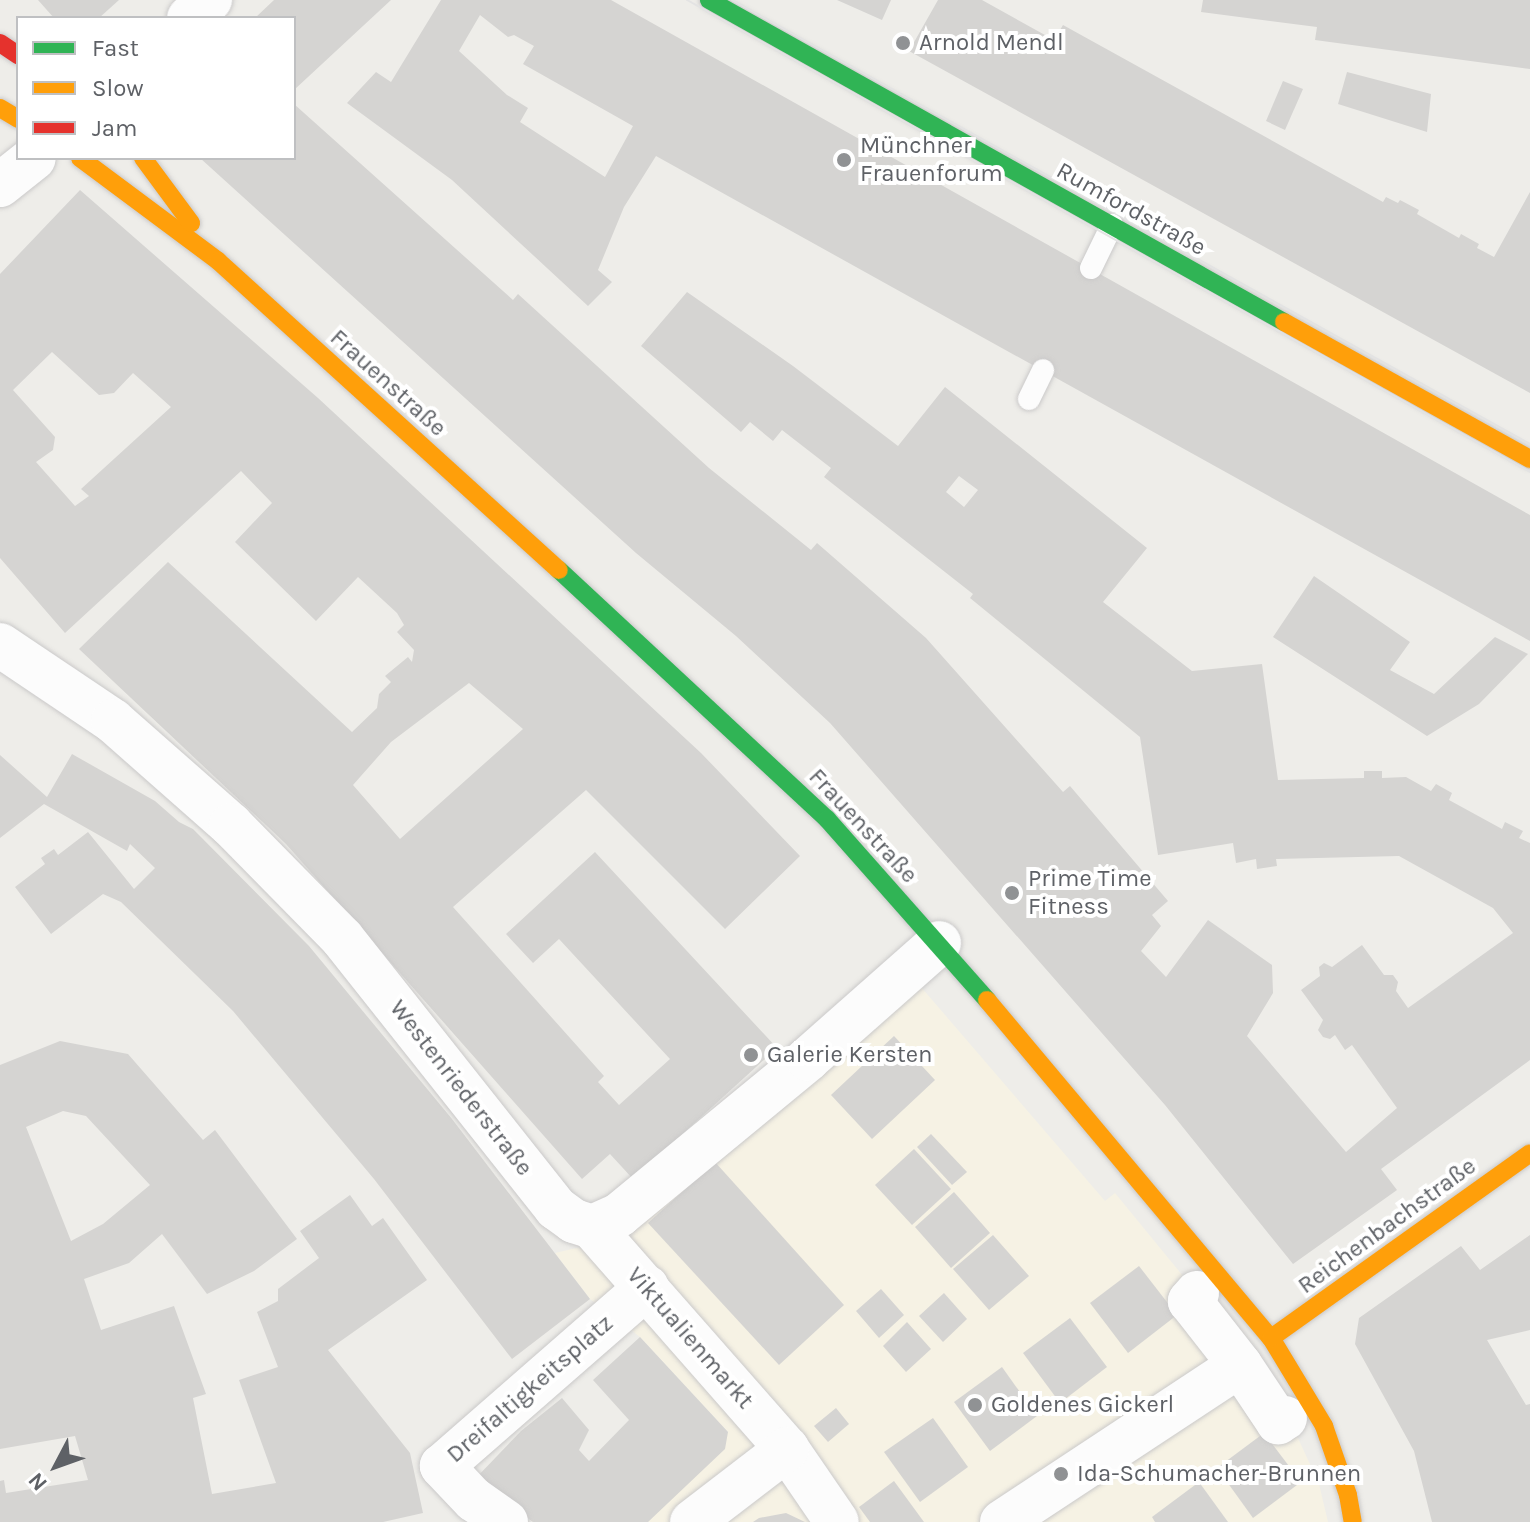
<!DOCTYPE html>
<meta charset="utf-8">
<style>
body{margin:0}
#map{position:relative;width:1530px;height:1522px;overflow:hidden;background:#eeede9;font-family:Karla,sans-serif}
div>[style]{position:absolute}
.commercial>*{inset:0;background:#f6f2e4}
.building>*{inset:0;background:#d5d4d2}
.roads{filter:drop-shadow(0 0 2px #cac9c9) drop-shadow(0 0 2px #cac9c9)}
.lane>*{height:22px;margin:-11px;padding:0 11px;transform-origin:11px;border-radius:11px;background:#fcfcfc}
.street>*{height:44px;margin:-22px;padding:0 22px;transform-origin:22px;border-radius:22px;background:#fcfcfc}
.fast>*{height:18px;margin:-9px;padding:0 9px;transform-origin:9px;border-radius:9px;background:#30b455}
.slow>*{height:18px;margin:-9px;padding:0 9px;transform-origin:9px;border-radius:9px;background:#ff9f0a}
.jam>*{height:18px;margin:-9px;padding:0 9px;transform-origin:9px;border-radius:9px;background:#e5322d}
.tram>*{height:2px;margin:-1px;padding:0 1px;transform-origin:1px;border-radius:1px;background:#e3e3e3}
.dots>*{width:22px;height:22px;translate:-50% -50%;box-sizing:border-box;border:4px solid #fff;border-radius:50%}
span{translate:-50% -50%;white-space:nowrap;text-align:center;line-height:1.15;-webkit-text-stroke:8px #fff;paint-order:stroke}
.poi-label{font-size:24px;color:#5e6166}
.left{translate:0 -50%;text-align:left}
.street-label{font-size:24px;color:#5e6166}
.legend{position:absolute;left:16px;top:16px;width:280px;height:144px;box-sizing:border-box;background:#fff;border:2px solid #bfc0c2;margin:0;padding:10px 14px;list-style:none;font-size:24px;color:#5e6166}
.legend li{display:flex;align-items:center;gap:16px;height:40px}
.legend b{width:40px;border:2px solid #bfc0c2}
.north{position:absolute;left:16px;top:1426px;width:80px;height:80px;-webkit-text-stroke:6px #fff;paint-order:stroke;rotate:229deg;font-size:22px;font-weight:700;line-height:32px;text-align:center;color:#5e6166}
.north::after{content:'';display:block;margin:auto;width:28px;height:36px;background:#5e6166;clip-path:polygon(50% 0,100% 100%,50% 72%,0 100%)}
</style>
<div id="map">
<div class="commercial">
<div style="clip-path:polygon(921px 987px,1105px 1201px,1115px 1193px,1251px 1359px,1298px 1438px,1319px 1484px,1328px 1522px,648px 1522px,728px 1432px,640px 1337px,590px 1299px,555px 1253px,606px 1241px)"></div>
</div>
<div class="building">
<div style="clip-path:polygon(38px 0,119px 0,99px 18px,54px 18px)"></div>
<div style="clip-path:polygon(274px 0,391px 0,294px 90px,294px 18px,255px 18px)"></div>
<div style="clip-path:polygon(evenodd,441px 0,611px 0,1530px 515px,1530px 641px,656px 156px,624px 207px,598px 270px,612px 282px,588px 306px,452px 180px,347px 103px,376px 72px,391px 82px,441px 0,480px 15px,508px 37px,514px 35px,534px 46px,523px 64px,633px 126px,605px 177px,520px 122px,528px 108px,507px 95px,459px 51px,480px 15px)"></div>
<div style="clip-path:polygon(837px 0,891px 0,882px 20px)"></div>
<div style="clip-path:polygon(938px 0,982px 0,1054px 40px,1063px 25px,1383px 202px,1386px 197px,1398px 203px,1400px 200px,1419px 210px,1417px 214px,1459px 238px,1461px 234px,1479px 244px,1477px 248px,1494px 257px,1530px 192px,1530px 393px,909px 51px)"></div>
<div style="clip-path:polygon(1203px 0,1530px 0,1530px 69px,1315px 40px,1317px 27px,1201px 12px)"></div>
<div style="clip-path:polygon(1347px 72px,1431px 94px,1427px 132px,1338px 104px)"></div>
<div style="clip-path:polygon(1283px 81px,1303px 89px,1285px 130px,1266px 121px)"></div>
<div style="clip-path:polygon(evenodd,294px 104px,513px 300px,518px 294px,709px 468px,811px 550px,817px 543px,926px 638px,1063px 792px,1070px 786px,1168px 901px,1152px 915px,1161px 926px,1141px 951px,1166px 977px,1208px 920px,1272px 965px,1273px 993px,1247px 1036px,1346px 1152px,1397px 1108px,1352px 1045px,1345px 1050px,1335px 1035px,1330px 1039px,1323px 1037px,1318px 1030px,1323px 1020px,1301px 990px,1320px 976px,1319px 967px,1324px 963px,1332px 967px,1362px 945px,1384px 975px,1393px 975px,1398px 982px,1396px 991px,1408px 1008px,1513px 933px,1493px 908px,1399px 856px,1276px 859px,1277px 866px,1257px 869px,1256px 859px,1236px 863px,1233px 843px,1158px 855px,1140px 737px,970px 598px,973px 594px,824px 477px,831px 468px,782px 430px,773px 441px,750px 422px,741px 432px,641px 346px,687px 292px,793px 366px,898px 446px,945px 387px,1147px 548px,1103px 602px,1192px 671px,1262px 664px,1278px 780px,1364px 778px,1364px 771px,1382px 771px,1382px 778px,1406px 777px,1431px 791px,1436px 784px,1452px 793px,1449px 800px,1502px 829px,1505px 822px,1523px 831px,1519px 838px,1530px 843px,1530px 1060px,1381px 1169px,1397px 1190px,1293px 1264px,1165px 1105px,830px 723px,736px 636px,636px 553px,200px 158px,294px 158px,294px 104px,959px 476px,978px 490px,964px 507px,946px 492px,959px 476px)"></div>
<div style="clip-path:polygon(evenodd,80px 190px,318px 398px,701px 753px,800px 856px,725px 929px,586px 790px,453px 907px,604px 1076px,598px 1082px,619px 1105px,670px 1059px,559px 939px,533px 963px,506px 934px,595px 852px,777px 1048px,633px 1179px,610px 1154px,582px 1179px,286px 844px,79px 649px,168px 562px,352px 732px,377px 708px,379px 694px,391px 682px,385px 676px,408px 657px,412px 662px,414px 650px,397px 632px,404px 625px,397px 613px,358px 577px,316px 621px,235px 542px,272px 503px,241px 471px,65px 633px,0 558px,0 274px,80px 190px,52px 352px,99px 395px,114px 393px,133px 373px,171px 407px,81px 489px,89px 496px,75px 506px,36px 462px,53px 450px,55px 437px,13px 390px,52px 352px,80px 190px,469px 683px,523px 729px,400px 839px,353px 785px,391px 742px,469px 683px)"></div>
<div style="clip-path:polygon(1314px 576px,1410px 642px,1390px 670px,1434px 694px,1495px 637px,1528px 654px,1479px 704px,1427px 736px,1273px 637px)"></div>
<div style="clip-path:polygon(72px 754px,155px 801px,179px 822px,193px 829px,309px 946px,452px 1119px,590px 1299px,512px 1359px,374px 1179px,233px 1011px,121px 902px,103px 894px,51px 934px,15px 887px,45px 864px,41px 858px,54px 849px,58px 855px,88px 832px,134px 889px,155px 868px,130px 844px,127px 851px,44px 804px,0 838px,0 755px,47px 797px)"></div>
<div style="clip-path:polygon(894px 1036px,935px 1080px,872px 1139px,831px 1095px)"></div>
<div style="clip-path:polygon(evenodd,60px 1041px,128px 1054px,203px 1140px,215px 1130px,297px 1239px,254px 1271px,207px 1294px,162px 1234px,129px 1263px,84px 1279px,101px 1330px,174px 1306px,206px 1394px,193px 1398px,212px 1494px,276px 1483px,239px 1380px,278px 1367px,257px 1312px,278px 1301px,278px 1289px,319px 1258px,300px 1231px,350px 1195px,372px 1226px,383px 1218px,427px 1280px,328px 1350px,410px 1453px,423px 1513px,383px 1522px,0 1522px,0 1481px,4px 1480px,6px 1493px,88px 1480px,75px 1436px,0 1449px,0 1065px,60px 1041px,63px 1111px,86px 1116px,150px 1185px,103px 1224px,71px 1241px,26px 1127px,63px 1111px)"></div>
<div style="clip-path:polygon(931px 1134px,967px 1172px,952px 1185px,917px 1147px)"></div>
<div style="clip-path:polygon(914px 1149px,951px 1189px,912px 1225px,875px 1185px)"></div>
<div style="clip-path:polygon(715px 1162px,844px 1305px,779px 1365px,648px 1223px)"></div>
<div style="clip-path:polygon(954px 1192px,990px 1233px,951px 1268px,915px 1227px)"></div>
<div style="clip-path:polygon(993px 1235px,1029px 1276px,989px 1310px,953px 1269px)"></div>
<div style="clip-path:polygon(1530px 1235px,1530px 1330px,1487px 1340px,1526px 1405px,1530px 1404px,1530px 1522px,1432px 1522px,1414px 1451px,1355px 1344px,1359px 1318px,1461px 1246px,1480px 1270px)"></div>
<div style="clip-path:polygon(1139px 1266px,1177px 1315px,1128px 1353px,1090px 1303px)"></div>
<div style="clip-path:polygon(881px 1289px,904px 1315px,879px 1338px,856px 1311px)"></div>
<div style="clip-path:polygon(944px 1293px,967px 1319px,943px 1342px,919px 1316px)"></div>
<div style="clip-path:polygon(1070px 1318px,1107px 1367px,1060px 1403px,1023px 1353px)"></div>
<div style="clip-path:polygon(907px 1322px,931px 1349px,906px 1372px,883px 1346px)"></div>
<div style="clip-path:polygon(640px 1337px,728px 1432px,725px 1449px,648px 1522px,533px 1522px,474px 1480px,521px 1431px,562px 1398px,589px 1430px,579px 1450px,589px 1461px,629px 1420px,593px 1380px)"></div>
<div style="clip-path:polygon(1002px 1367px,1037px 1416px,990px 1451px,954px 1402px)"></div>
<div style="clip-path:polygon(836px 1408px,849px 1424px,828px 1442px,814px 1426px)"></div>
<div style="clip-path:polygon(933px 1418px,968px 1467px,920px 1502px,884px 1452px)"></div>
<div style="clip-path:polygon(1264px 1433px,1301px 1482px,1253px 1518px,1217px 1468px)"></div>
<div style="clip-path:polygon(894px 1481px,924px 1522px,870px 1522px,859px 1507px)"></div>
<div style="clip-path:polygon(1199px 1482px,1228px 1522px,1155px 1522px,1152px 1517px)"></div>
<div style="clip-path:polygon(786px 1513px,805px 1522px,753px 1522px,759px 1518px)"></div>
</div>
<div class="roads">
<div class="lane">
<div style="left:1091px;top:268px;width:48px;rotate:-64deg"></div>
<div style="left:1029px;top:399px;width:32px;rotate:-64deg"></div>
</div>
<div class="street">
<div style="left:189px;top:18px;width:28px;rotate:-41deg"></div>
<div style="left:0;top:185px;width:43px;rotate:-38.5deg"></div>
<div style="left:0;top:645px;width:136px;rotate:33.9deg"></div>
<div style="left:113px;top:721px;width:157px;rotate:41.4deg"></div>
<div style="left:231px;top:825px;width:158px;rotate:45.5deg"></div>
<div style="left:342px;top:938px;width:345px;rotate:51.6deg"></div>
<div style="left:556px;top:1208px;width:22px;rotate:36deg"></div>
<div style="left:574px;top:1221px;width:19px;rotate:18deg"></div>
<div style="left:592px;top:1227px;width:30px;rotate:-24deg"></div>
<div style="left:619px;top:1215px;width:245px;rotate:-39.5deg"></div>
<div style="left:808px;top:1059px;width:175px;rotate:-41.5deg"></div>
<div style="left:592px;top:1227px;width:295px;rotate:48.7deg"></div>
<div style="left:787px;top:1449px;width:88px;rotate:55.6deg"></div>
<div style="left:1197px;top:1293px;width:11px;rotate:131deg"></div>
<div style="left:1190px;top:1301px;width:81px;rotate:52deg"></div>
<div style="left:1240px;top:1365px;width:69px;rotate:56.3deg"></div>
<div style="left:1278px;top:1422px;width:8px;rotate:-30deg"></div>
<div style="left:506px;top:1522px;width:39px;rotate:-145deg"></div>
<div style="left:474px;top:1500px;width:47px;rotate:-133.3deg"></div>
<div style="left:442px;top:1466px;width:272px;rotate:-41.1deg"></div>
<div style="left:692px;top:1522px;width:120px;rotate:-37.5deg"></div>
<div style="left:1002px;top:1522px;width:285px;rotate:-33.4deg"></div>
</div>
<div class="fast">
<div style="left:709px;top:0;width:659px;rotate:29.25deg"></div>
<div style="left:559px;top:570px;width:366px;rotate:42.9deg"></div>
<div style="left:827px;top:819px;width:242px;rotate:48.5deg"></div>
</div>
<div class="slow">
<div style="left:0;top:108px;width:21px;rotate:31deg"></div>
<div style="left:80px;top:158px;width:172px;rotate:36.7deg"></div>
<div style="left:218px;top:261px;width:460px;rotate:42.2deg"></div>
<div style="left:143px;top:158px;width:81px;rotate:53.6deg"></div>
<div style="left:1284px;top:322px;width:282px;rotate:29.1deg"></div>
<div style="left:987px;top:1000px;width:441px;rotate:50deg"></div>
<div style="left:1271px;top:1338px;width:103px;rotate:58.9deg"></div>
<div style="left:1324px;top:1426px;width:73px;rotate:70.8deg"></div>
<div style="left:1348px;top:1495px;width:27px;rotate:80deg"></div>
<div style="left:1271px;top:1338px;width:318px;rotate:-35.5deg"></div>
</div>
<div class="jam">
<div style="left:0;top:43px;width:22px;rotate:34deg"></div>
</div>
</div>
<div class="tram">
<div style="left:687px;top:0;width:966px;rotate:29.24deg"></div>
<div style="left:732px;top:0;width:913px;rotate:29.09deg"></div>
</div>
<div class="dots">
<div style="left:903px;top:43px;background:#909294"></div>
<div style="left:844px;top:160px;background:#909294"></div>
<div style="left:1012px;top:893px;background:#909294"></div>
<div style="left:751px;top:1055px;background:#909294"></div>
<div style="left:975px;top:1405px;background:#909294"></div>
<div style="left:1061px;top:1474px;background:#909294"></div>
</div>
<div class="poi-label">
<span class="left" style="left:919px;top:43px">Arnold Mendl</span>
<span class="left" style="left:860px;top:160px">Münchner<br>Frauenforum</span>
<span class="left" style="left:1028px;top:893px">Prime Time<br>Fitness</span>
<span class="left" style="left:767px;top:1055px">Galerie Kersten</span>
<span class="left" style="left:991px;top:1405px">Goldenes Gickerl</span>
<span class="left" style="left:1077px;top:1474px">Ida-Schumacher-Brunnen</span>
</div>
<div class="street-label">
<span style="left:1131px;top:209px;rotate:29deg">Rumfordstraße</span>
<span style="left:388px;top:383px;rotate:42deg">Frauenstraße</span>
<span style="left:863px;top:826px;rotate:47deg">Frauenstraße</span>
<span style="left:461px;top:1088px;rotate:52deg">Westenriederstraße</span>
<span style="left:1387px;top:1226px;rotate:-36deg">Reichenbachstraße</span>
<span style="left:690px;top:1338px;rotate:49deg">Viktualienmarkt</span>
<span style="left:530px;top:1389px;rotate:-41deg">Dreifaltigkeitsplatz</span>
</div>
<ul class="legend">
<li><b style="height:10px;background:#30b455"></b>Fast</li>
<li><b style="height:10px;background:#ff9f0a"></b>Slow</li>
<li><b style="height:10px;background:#e5322d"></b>Jam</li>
</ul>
<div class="north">N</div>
</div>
